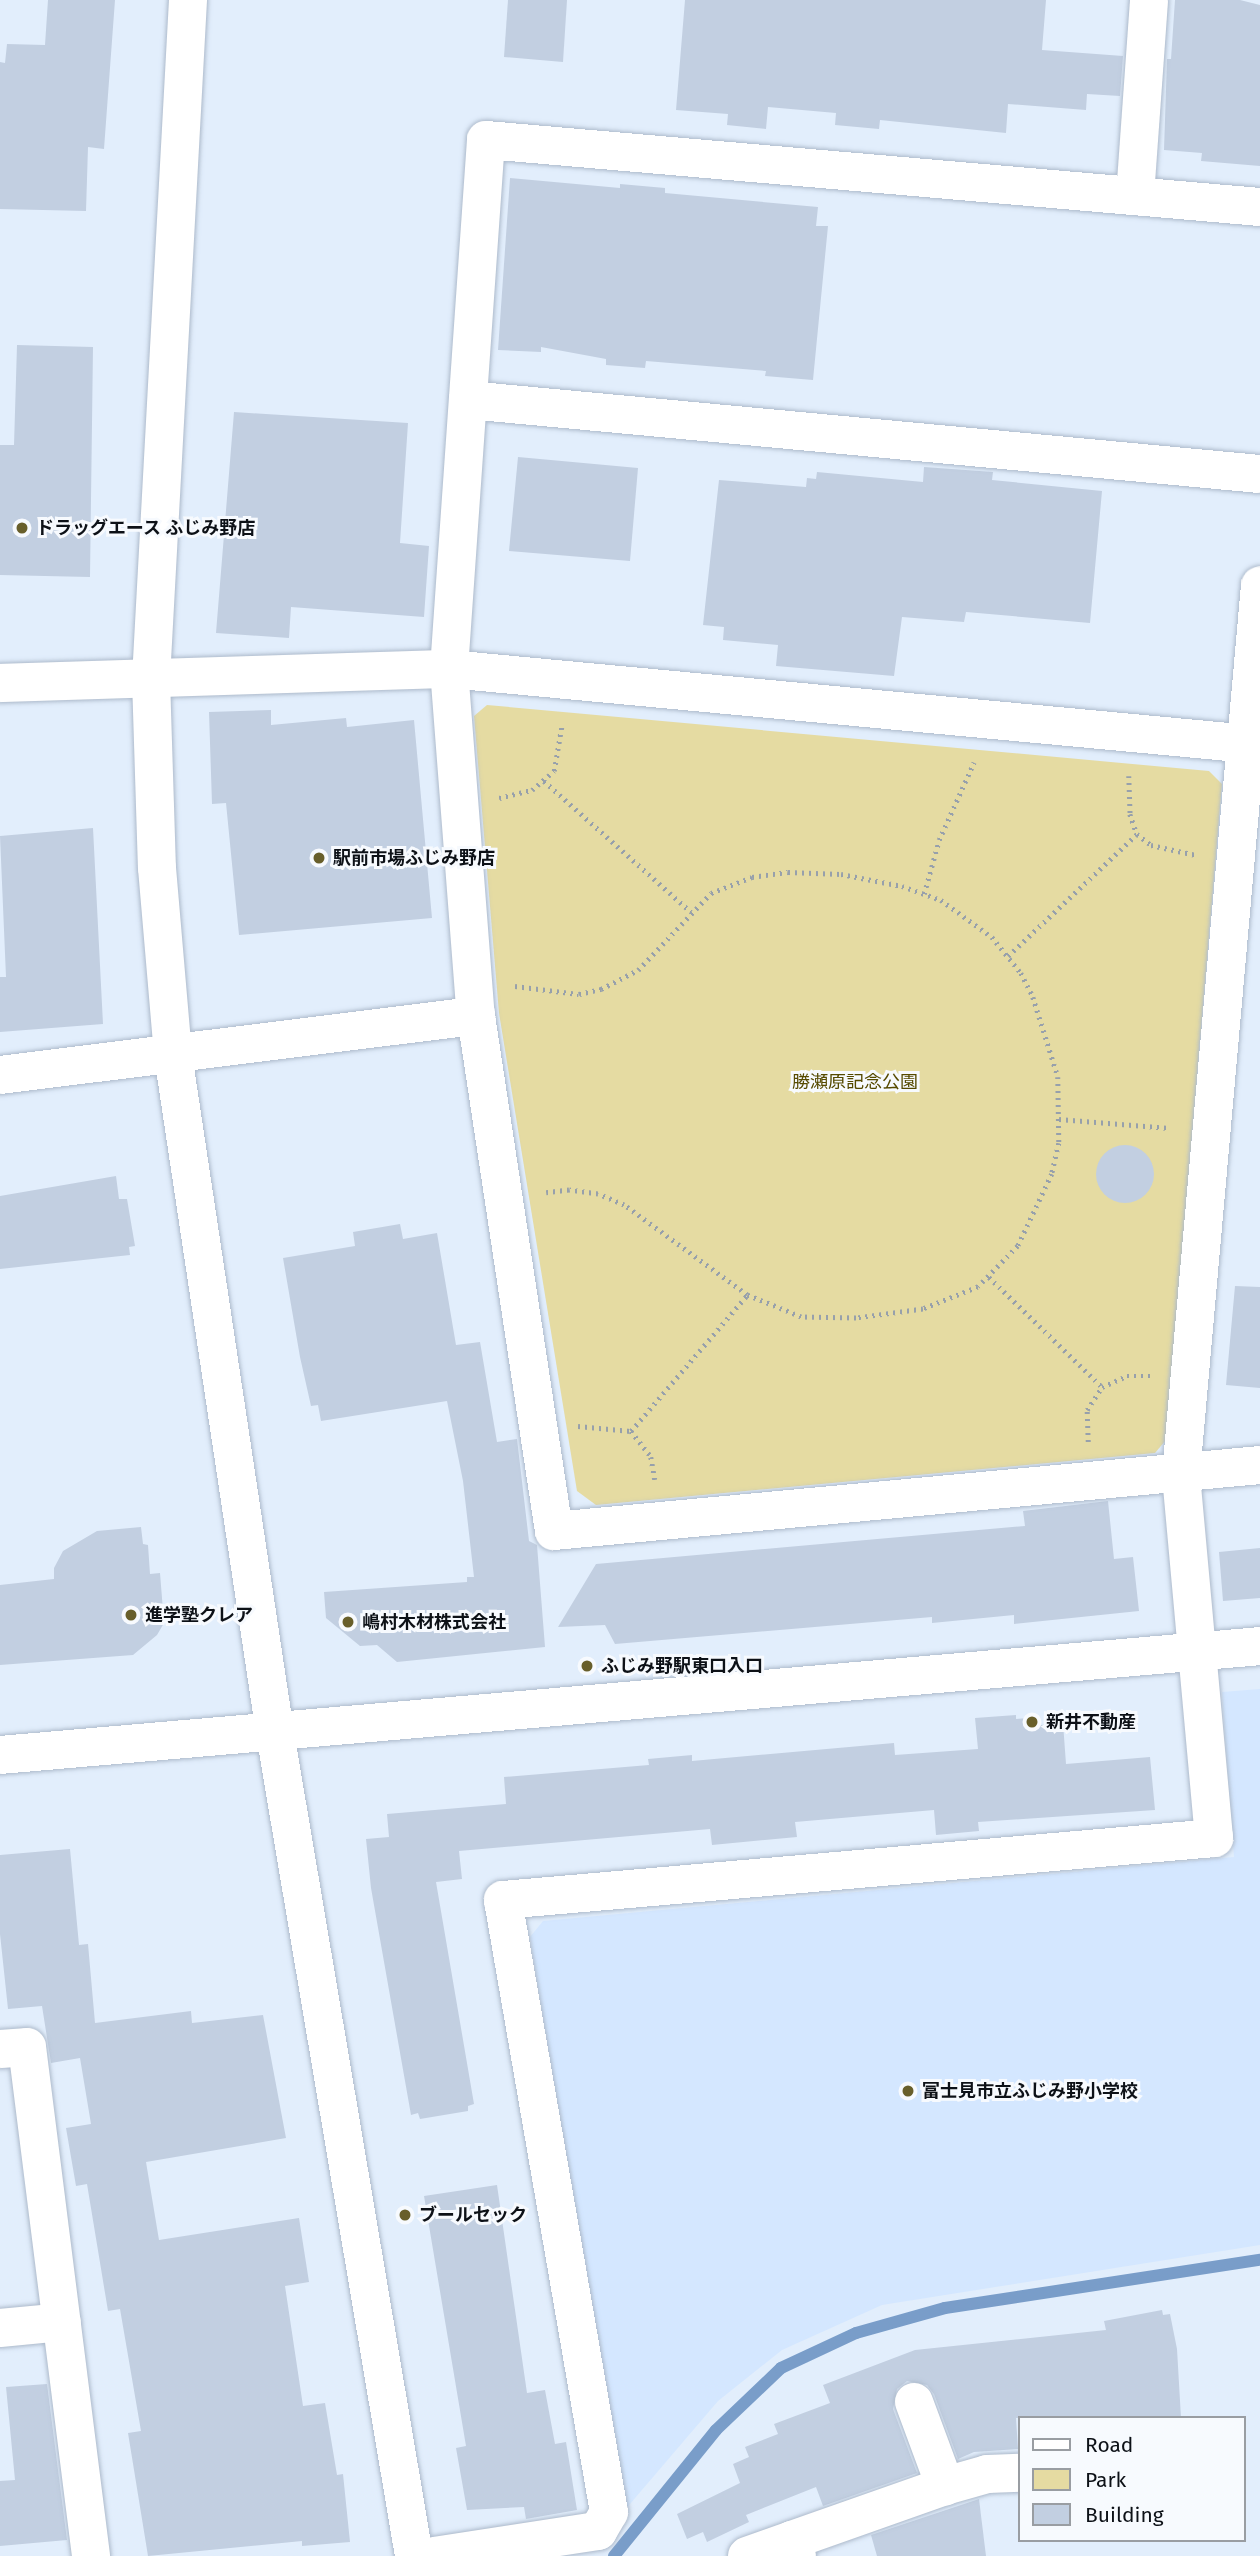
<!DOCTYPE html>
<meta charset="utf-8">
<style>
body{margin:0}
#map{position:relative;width:1260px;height:2556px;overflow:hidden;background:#e2eefc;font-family:"Fira Sans","Noto Sans JP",sans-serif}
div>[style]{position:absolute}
.built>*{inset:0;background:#d4e7ff}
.green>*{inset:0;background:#e5dba2}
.stream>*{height:12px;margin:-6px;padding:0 6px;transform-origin:6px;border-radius:6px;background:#799dc9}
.building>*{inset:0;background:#c2cfe1}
.round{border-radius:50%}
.path>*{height:4.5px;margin-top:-2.25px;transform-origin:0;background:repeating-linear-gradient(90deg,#97a0ab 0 2px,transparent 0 7px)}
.roads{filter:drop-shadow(0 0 2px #adbacb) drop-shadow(0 0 2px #adbacb)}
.minor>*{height:38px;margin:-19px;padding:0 19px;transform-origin:19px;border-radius:19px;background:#fff}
.dots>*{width:19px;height:19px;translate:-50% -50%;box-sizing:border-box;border:4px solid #f7fafe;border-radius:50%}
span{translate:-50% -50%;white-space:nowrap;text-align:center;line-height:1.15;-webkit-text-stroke:6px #f7fafe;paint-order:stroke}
.poi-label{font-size:18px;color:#0d1117;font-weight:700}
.left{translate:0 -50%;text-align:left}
.park-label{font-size:18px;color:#564a00}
.legend{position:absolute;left:1018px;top:2416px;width:228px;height:126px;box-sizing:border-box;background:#f7fafe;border:2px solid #999da2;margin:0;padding:9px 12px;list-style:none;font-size:21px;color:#0d1117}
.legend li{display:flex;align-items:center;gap:14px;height:35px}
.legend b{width:35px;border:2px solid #999da2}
</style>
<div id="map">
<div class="built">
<div style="clip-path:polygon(1260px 1689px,1260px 2245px,882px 2305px,782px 2350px,718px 2401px,624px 2511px,530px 1937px,543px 1921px,1234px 1857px,1222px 1692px)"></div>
</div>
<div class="green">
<div style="clip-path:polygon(487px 705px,1209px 771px,1222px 784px,1166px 1440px,1155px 1453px,596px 1505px,577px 1491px,499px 1013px,474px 716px)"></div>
</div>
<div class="stream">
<div style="left:614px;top:2556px;width:162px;rotate:-51deg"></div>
<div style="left:716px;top:2430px;width:90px;rotate:-43.6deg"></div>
<div style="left:781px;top:2368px;width:83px;rotate:-25deg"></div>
<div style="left:856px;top:2333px;width:92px;rotate:-15.7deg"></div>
<div style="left:945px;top:2308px;width:319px;rotate:-8.7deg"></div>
</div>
<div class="building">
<div style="clip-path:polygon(48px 0,115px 0,104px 149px,88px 147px,86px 211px,0 209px,0 62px,5px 63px,7px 44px,45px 45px)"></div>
<div style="clip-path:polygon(508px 0,567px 0,563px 62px,504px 57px)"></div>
<div style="clip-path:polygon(685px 0,1046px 0,1042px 50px,1123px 56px,1120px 96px,1087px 94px,1086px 110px,1008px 104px,1006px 133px,880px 120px,879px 129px,835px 125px,836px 113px,768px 107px,766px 129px,727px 125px,728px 114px,676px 110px)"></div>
<div style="clip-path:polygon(1175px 0,1240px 0,1260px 5px,1260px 166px,1201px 161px,1202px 153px,1164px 150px,1167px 59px,1171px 59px)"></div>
<div style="clip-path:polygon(510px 178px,620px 188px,620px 184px,665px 188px,665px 193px,818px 207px,816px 226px,828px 226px,813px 380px,765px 376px,766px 371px,646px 361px,645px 368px,606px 365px,606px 359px,541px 347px,541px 352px,498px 350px)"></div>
<div style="clip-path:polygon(17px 345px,93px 347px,90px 577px,0 575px,0 445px,14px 445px)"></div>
<div style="clip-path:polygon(234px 412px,408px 423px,400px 543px,429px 546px,424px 617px,291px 607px,289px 638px,216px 633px)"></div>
<div style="clip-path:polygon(518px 457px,638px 468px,630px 561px,509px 551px)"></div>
<div style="clip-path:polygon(924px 467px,993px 472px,992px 480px,1102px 491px,1090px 623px,966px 612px,964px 622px,902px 617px,894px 676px,776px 666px,778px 645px,723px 640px,724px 627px,703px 625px,719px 480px,806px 487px,807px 478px,816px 479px,817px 472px,923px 482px)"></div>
<div style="clip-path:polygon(271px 710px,271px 725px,346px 718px,347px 727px,414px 720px,432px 918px,239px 935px,226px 803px,212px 804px,209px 712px)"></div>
<div style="clip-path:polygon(93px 828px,103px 1024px,0 1032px,0 977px,6px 977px,0 836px)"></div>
<div class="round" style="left:1096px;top:1145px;width:58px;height:58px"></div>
<div style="clip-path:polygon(116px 1176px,119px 1199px,127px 1199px,135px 1246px,129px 1247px,130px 1255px,0 1269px,0 1196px)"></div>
<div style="clip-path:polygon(400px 1224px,403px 1239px,437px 1233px,456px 1345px,480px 1342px,497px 1442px,517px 1439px,529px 1541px,537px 1545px,545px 1647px,397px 1662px,377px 1645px,360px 1646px,326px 1618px,324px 1592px,467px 1582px,467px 1577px,474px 1577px,463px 1481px,447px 1401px,321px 1421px,318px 1405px,311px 1406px,300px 1357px,283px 1258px,355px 1246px,353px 1232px)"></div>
<div style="clip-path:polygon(1235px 1286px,1260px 1287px,1260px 1388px,1226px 1385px)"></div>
<div style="clip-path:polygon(1108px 1501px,1114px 1559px,1133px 1557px,1139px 1611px,1014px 1624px,1014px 1615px,932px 1623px,932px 1617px,615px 1644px,605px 1625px,558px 1627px,596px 1564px,1025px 1526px,1023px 1511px)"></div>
<div style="clip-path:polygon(141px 1527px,143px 1544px,148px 1545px,150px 1574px,160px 1573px,164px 1623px,157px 1635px,133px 1655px,0 1665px,0 1585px,54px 1579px,54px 1568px,63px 1551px,97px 1531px)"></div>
<div style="clip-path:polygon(1260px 1548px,1260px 1598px,1223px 1601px,1219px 1552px)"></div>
<div style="clip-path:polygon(1016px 1715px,1016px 1719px,1040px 1717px,1041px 1725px,1063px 1723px,1066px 1764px,1150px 1757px,1155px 1810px,978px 1822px,979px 1831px,936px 1835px,934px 1810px,795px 1822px,797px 1837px,712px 1845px,710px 1829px,459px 1851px,462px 1879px,436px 1882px,474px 2104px,468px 2106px,468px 2111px,420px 2119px,418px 2113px,411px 2115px,371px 1888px,366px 1839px,389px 1837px,387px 1814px,506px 1804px,504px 1777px,649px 1765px,648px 1759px,692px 1755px,692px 1761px,894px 1743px,895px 1755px,978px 1749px,975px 1718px)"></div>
<div style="clip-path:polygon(70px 1849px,79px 1945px,88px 1944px,95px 2023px,191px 2011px,192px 2023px,263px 2015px,286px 2138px,146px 2162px,159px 2240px,299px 2218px,309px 2282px,285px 2286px,303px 2406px,325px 2403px,337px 2475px,343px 2474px,350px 2542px,302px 2546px,302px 2541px,148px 2556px,128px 2433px,141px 2431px,120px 2309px,108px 2311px,87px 2184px,76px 2186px,66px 2128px,91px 2124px,80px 2058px,51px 2063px,42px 2006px,8px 2009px,0 1934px,0 1855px)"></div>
<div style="clip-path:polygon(497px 2185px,527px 2393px,545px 2390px,555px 2444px,566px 2442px,577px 2510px,526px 2519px,524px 2507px,467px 2510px,456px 2448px,466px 2446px,424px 2196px)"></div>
<div style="clip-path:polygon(1162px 2310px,1163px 2315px,1170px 2314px,1177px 2349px,1181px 2418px,1016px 2418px,1018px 2449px,974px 2452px,958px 2459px,934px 2394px,927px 2385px,907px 2381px,897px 2389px,893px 2409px,917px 2473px,823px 2506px,816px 2487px,746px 2515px,749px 2522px,707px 2542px,703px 2532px,687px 2539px,677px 2514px,740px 2483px,733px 2464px,749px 2457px,745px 2447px,778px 2434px,774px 2424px,830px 2403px,823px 2385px,915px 2350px,1106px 2330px,1104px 2321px)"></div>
<div style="clip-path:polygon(47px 2384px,67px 2540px,0 2546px,0 2481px,15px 2480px,6px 2387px)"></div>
<div style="clip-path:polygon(979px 2499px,986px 2556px,877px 2556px,871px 2535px)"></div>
</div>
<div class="path">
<div style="left:1129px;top:776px;width:38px;rotate:88deg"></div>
<div style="left:1130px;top:814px;width:21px;rotate:71deg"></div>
<div style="left:1137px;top:834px;width:18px;rotate:38deg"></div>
<div style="left:1151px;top:845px;width:46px;rotate:12.5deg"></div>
<div style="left:544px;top:781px;width:197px;rotate:41.7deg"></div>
<div style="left:499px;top:798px;width:34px;rotate:-14deg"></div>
<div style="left:532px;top:790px;width:29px;rotate:-41deg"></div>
<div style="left:554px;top:771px;width:48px;rotate:-80.3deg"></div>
<div style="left:924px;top:894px;width:56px;rotate:-74.5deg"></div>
<div style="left:939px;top:840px;width:85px;rotate:-65.8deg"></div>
<div style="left:1008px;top:956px;width:178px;rotate:-43.4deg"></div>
<div style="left:515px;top:986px;width:64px;rotate:7.1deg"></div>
<div style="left:579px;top:994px;width:23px;rotate:-13deg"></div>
<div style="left:601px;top:989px;width:42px;rotate:-27.2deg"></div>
<div style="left:638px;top:970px;width:106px;rotate:-46.5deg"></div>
<div style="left:711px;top:893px;width:44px;rotate:-21.3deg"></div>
<div style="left:752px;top:877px;width:36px;rotate:-8deg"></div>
<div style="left:788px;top:872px;width:53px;rotate:2.2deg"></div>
<div style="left:841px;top:874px;width:62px;rotate:11.1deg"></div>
<div style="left:902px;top:886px;width:41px;rotate:19.7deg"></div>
<div style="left:941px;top:900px;width:63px;rotate:36deg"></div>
<div style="left:992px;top:937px;width:46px;rotate:51.1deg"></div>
<div style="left:1021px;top:973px;width:27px;rotate:63deg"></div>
<div style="left:1033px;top:997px;width:84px;rotate:72.6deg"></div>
<div style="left:1058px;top:1077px;width:66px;rotate:89.1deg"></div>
<div style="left:1059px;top:1143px;width:32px;rotate:103deg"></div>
<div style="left:1052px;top:1174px;width:80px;rotate:115.3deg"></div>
<div style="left:1018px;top:1246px;width:57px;rotate:134.3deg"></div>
<div style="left:978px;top:1287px;width:59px;rotate:158.2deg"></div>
<div style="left:923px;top:1309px;width:68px;rotate:172.3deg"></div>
<div style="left:856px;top:1318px;width:55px;rotate:-179deg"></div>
<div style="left:801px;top:1317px;width:58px;rotate:-157.8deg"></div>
<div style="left:747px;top:1295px;width:152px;rotate:-143.8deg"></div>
<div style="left:624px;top:1205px;width:28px;rotate:-157deg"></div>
<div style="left:598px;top:1194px;width:29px;rotate:-172deg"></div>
<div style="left:569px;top:1190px;width:23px;rotate:173deg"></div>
<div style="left:1059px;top:1119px;width:111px;rotate:4.6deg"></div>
<div style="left:989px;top:1277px;width:158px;rotate:44.2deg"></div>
<div style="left:578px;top:1426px;width:53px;rotate:5.4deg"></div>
<div style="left:631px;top:1431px;width:33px;rotate:52deg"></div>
<div style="left:651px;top:1457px;width:23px;rotate:80deg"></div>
<div style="left:631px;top:1431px;width:179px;rotate:-49.5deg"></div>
<div style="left:1088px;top:1442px;width:32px;rotate:-92deg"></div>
<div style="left:1087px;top:1410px;width:27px;rotate:-57deg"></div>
<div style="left:1102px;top:1387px;width:27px;rotate:-24deg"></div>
<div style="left:1127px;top:1376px;width:23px"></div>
</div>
<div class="roads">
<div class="minor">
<div style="left:188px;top:0;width:680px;rotate:93.12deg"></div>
<div style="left:151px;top:679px;width:189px;rotate:88.2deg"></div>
<div style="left:157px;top:868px;width:188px;rotate:85.1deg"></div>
<div style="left:173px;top:1055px;width:686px;rotate:81.44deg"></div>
<div style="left:275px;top:1733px;width:835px;rotate:80.41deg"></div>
<div style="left:1135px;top:196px;width:196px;rotate:-85.9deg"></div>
<div style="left:1260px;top:207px;width:777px;rotate:-175.05deg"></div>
<div style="left:486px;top:140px;width:530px;rotate:94deg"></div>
<div style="left:449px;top:669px;width:348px;rotate:85.6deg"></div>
<div style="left:476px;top:1016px;width:521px;rotate:81.39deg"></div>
<div style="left:554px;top:1531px;width:709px;rotate:-5.34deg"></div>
<div style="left:468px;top:400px;width:795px;rotate:5.34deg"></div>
<div style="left:0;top:683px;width:449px;rotate:-1.8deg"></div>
<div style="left:449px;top:669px;width:815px;rotate:5.35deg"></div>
<div style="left:0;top:1075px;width:480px;rotate:-7.1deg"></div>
<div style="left:0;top:1755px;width:1265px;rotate:-4.94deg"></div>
<div style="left:0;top:2049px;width:27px;rotate:-4deg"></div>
<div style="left:27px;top:2047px;width:513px;rotate:82.83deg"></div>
<div style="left:0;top:2328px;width:62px;rotate:-5.5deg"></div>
<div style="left:914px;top:2402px;width:90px;rotate:69.7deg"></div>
<div style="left:792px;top:2540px;width:162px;rotate:-19.4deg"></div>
<div style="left:945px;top:2486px;width:44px;rotate:-15.9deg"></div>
<div style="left:987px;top:2474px;width:33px;rotate:-2deg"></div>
<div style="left:434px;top:2556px;width:166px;rotate:-8.7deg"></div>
<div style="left:598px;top:2531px;width:22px;rotate:-60deg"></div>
<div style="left:609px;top:2512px;width:621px;rotate:-99.83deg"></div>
<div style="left:503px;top:1900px;width:714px;rotate:-4.98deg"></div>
<div style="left:1214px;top:1838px;width:365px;rotate:-95.2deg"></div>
<div style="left:1181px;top:1474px;width:892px;rotate:-84.92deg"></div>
<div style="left:747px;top:2556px;width:48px;rotate:-19.6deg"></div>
<div style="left:792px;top:2540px;width:17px;rotate:73deg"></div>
</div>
</div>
<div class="dots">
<div style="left:22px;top:528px;background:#685f2b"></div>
<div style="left:319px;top:858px;background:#685f2b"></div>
<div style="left:131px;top:1615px;background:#685f2b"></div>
<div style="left:348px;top:1622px;background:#685f2b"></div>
<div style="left:587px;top:1666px;background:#685f2b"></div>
<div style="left:1032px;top:1722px;background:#685f2b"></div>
<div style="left:908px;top:2091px;background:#685f2b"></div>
<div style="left:405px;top:2215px;background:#685f2b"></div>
</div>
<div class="poi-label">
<span class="left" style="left:36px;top:528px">ドラッグエース ふじみ野店</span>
<span class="left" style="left:333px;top:858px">駅前市場ふじみ野店</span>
<span class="left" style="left:145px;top:1615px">進学塾クレア</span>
<span class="left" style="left:362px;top:1622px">嶋村木材株式会社</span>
<span class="left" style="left:601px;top:1666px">ふじみ野駅東口入口</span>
<span class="left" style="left:1046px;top:1722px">新井不動産</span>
<span class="left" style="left:922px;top:2091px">富士見市立ふじみ野小学校</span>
<span class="left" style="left:419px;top:2215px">ブールセック</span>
</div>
<div class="park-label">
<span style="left:855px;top:1082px">勝瀬原記念公園</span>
</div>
<ul class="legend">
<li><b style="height:9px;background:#fff"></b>Road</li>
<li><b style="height:19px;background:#e5dba2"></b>Park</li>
<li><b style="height:19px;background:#c2cfe1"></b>Building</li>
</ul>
</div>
